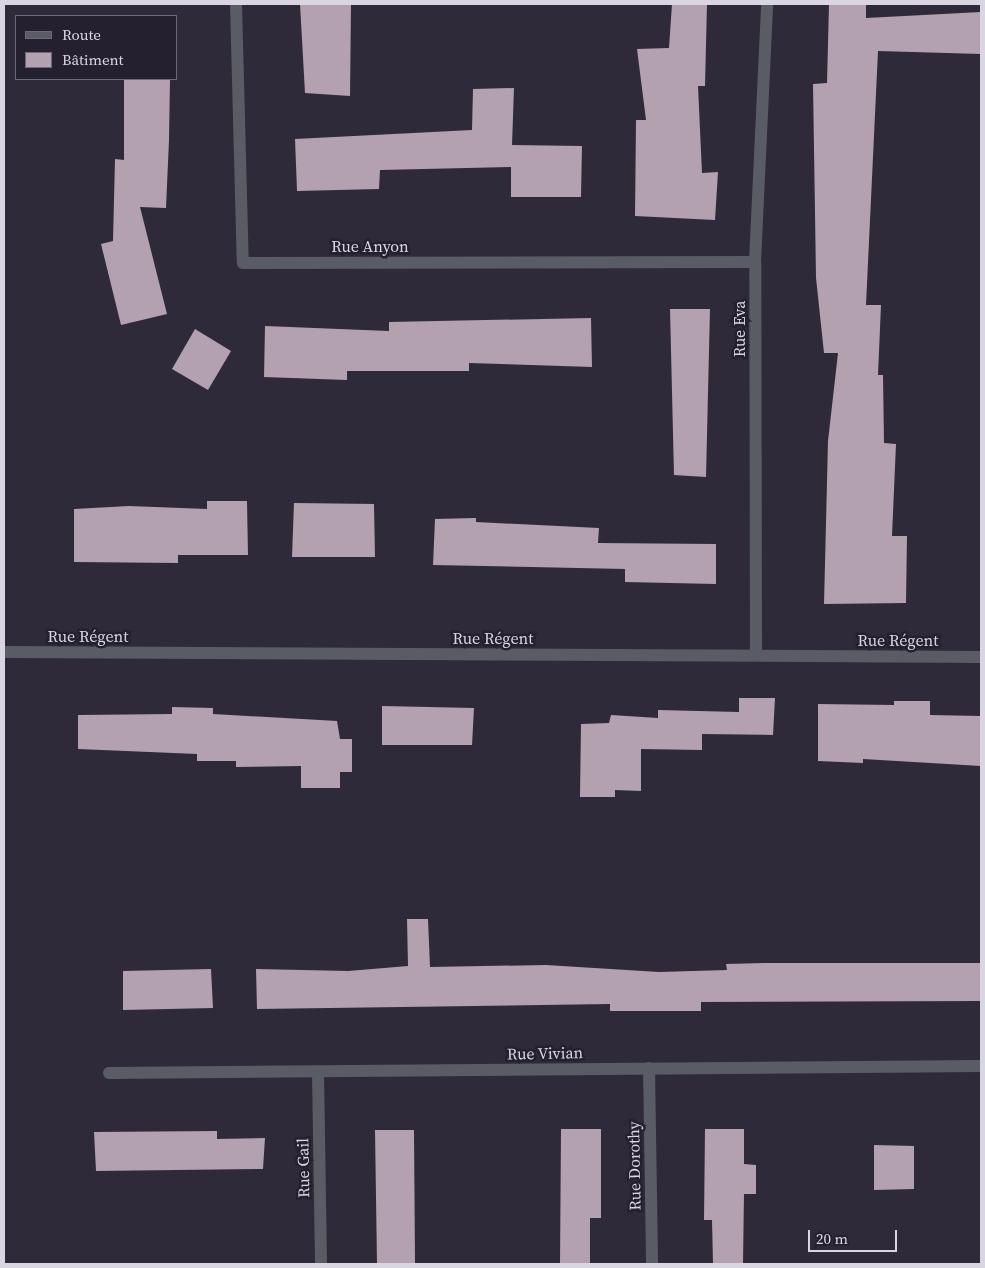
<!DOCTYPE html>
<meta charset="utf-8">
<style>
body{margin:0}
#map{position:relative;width:985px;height:1268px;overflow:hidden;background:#2f2a39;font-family:"Source Serif 4",serif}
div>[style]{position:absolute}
.building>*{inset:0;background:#b3a1b0}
.street>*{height:12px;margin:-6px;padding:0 6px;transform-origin:6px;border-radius:6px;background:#595c64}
span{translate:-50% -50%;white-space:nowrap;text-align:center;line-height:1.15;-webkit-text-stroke:5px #25202f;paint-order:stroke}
.street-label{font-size:16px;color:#d9d6e1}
.frame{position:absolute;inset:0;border:5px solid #d9d6e1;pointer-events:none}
.legend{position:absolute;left:15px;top:15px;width:162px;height:65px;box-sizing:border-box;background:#25202f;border:1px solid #6d6976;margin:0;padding:6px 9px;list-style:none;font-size:15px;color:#d9d6e1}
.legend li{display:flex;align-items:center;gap:10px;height:25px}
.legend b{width:25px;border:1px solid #6d6976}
.scale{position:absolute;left:808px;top:1230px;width:89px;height:22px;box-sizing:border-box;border:2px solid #d9d6e1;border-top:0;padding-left:6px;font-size:15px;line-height:18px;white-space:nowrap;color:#d9d6e1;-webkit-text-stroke:4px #25202f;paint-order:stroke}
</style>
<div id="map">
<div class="building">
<div style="clip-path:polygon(300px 4px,351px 4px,350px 96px,305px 93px)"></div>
<div style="clip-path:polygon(672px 4px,707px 4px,705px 86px,698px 86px,702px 173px,718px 172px,715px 220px,635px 216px,636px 120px,646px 120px,637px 49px,669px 48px)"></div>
<div style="clip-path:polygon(829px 4px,866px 4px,866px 18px,981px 12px,981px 54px,878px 51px,866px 305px,881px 305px,878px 375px,883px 375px,884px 443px,896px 444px,892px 536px,907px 536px,906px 603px,824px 604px,828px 441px,838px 353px,824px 353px,816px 278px,813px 84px,827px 83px)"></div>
<div style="clip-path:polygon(124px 79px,170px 79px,169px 140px,166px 208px,140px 207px,167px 314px,121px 325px,101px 244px,113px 241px,115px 159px,124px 160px)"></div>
<div style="clip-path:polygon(514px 88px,512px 145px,582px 146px,581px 197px,511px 197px,511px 167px,380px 170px,379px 189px,297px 191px,295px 139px,472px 130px,473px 89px)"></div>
<div style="clip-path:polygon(670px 309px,710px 309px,706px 477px,674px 475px)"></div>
<div style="clip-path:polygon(591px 318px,592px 367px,469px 363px,469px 371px,347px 371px,347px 380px,264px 377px,265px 326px,389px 331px,389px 322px)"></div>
<div style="clip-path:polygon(195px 329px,231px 351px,208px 390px,172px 369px)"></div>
<div style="clip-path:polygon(207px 501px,247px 501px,248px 555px,178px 555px,178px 563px,74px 562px,74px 509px,129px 506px,207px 509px)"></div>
<div style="clip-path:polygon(294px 503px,374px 504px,375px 557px,292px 557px)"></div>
<div style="clip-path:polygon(476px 518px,476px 522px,599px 528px,598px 543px,716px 544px,716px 584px,625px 582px,625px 569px,433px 565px,435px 519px)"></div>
<div style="clip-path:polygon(739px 698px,775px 698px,773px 735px,702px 734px,702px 750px,641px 749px,641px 791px,615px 790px,615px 797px,580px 797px,581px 724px,609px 723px,611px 715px,658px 718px,658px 710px,739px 712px)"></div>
<div style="clip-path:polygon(894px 701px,930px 701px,930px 715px,981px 716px,981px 766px,863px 759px,863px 763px,818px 761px,818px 704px,894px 705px)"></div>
<div style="clip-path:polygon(382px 706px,474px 708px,472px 745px,382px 745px)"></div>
<div style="clip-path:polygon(172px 707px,213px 708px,213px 714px,337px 721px,340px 739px,352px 739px,352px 772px,340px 772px,340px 788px,301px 788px,301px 766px,236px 767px,236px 761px,197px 761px,197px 754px,78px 749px,78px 715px,172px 714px)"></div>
<div style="clip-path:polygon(407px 919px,428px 919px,430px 967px,546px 965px,659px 972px,727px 970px,726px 964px,764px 963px,981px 963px,981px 1001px,701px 1002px,701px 1011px,610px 1011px,610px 1004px,257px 1009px,256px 969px,348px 971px,408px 966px)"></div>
<div style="clip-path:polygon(211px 969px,213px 1008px,123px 1010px,123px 971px)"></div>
<div style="clip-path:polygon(561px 1129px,601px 1129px,601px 1218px,590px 1218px,590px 1264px,560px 1264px)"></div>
<div style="clip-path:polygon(705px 1129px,744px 1129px,744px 1164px,756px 1165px,756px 1194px,744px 1194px,743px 1264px,713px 1264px,712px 1220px,704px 1220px)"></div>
<div style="clip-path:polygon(375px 1130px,414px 1130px,415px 1264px,377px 1264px)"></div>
<div style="clip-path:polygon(217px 1131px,217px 1139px,265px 1138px,263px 1169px,96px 1171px,94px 1132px)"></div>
<div style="clip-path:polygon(874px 1145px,914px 1146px,914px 1189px,874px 1190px)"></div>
</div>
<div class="street">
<div style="left:236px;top:4px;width:259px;rotate:88.5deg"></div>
<div style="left:243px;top:263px;width:512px;rotate:-0.11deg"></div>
<div style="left:4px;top:652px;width:977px;rotate:0.29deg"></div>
<div style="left:756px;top:655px;width:393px;rotate:-90.1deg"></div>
<div style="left:755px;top:262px;width:258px;rotate:-87.3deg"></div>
<div style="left:649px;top:1068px;width:196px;rotate:89.1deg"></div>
<div style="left:318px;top:1072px;width:192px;rotate:89.1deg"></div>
<div style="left:109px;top:1073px;width:872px;rotate:-0.46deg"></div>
</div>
<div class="street-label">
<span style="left:370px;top:246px">Rue Anyon</span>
<span style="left:739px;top:329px;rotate:-90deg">Rue Eva</span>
<span style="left:88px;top:636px">Rue Régent</span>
<span style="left:493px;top:638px">Rue Régent</span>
<span style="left:898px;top:640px">Rue Régent</span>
<span style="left:545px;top:1053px;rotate:-1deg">Rue Vivian</span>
<span style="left:634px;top:1166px;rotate:-91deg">Rue Dorothy</span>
<span style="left:303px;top:1168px;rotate:-91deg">Rue Gail</span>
</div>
<div class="frame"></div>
<ul class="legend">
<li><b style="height:6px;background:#595c64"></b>Route</li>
<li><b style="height:14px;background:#b3a1b0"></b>Bâtiment</li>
</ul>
<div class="scale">20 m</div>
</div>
